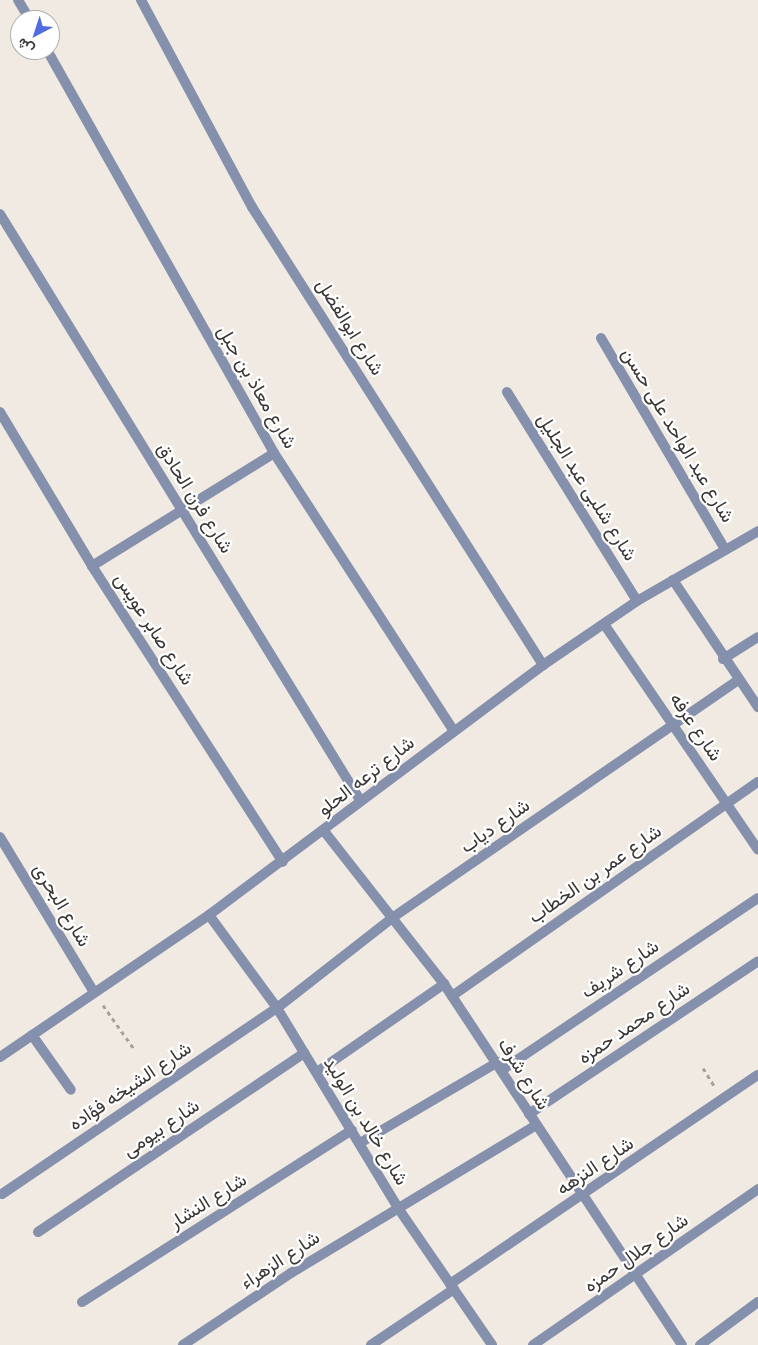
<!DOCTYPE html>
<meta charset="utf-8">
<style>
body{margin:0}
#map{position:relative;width:758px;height:1345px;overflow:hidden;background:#f0eae2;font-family:Figtree,Vazirmatn,sans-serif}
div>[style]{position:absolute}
.path>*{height:3px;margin-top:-1.5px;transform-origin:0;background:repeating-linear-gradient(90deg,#a6a19b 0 4px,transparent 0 8px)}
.minor>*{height:10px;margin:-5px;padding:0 5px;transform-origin:5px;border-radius:5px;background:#8590ad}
span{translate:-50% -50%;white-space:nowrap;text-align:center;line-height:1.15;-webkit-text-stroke:4.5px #fff;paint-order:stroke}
.street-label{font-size:19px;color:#393634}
.north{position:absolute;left:10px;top:10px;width:50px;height:50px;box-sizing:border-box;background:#fff;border:1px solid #b0afae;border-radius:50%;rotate:220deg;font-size:14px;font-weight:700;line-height:20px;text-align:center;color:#393634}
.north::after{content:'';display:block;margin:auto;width:18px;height:22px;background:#516ce1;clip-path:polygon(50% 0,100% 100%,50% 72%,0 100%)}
</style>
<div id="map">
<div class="path">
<div style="left:103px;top:1005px;width:54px;rotate:54.8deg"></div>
<div style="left:703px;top:1068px;width:22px;rotate:58deg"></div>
</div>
<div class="minor">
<div style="left:18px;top:0;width:23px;rotate:59deg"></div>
<div style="left:141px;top:0;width:235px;rotate:61.8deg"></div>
<div style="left:252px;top:207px;width:543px;rotate:57.57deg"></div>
<div style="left:47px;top:50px;width:463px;rotate:60.6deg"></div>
<div style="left:274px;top:453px;width:331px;rotate:57.1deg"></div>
<div style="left:0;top:214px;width:688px;rotate:58.44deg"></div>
<div style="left:601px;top:338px;width:245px;rotate:59.6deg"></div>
<div style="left:507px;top:392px;width:246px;rotate:58.1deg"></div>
<div style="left:0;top:412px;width:179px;rotate:59.1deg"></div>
<div style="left:92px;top:566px;width:352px;rotate:57.2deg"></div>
<div style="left:92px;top:566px;width:214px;rotate:-31.8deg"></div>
<div style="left:673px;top:580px;width:153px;rotate:56.2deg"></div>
<div style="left:604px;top:624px;width:273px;rotate:55.7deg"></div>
<div style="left:723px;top:659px;width:41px;rotate:-32.2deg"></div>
<div style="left:324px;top:831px;width:194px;rotate:51.9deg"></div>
<div style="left:444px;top:984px;width:432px;rotate:56.6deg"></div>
<div style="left:0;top:837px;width:181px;rotate:58.8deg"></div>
<div style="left:209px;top:915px;width:115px;rotate:53.8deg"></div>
<div style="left:277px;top:1008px;width:234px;rotate:58.8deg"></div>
<div style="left:398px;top:1208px;width:166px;rotate:55.5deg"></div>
<div style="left:452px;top:996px;width:373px;rotate:-35deg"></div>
<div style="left:32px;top:1035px;width:67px;rotate:54.7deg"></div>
<div style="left:0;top:1057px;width:253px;rotate:-34.2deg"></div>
<div style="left:209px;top:915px;width:417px;rotate:-36.8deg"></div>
<div style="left:543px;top:665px;width:114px;rotate:-34.2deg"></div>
<div style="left:637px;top:601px;width:140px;rotate:-30deg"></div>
<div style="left:502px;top:1070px;width:308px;rotate:-33.9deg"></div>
<div style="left:317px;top:1072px;width:155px;rotate:-34.7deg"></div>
<div style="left:529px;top:1114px;width:275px;rotate:-33.7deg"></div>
<div style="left:360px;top:1143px;width:160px;rotate:-30.4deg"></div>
<div style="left:2px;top:1194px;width:332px;rotate:-34.1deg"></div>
<div style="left:277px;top:1008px;width:146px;rotate:-38deg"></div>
<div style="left:392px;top:918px;width:420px;rotate:-34.5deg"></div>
<div style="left:38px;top:1232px;width:321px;rotate:-33.9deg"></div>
<div style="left:450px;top:1284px;width:372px;rotate:-34.2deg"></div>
<div style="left:82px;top:1302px;width:320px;rotate:-32.5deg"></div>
<div style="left:183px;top:1345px;width:130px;rotate:-33.7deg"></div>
<div style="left:291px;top:1273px;width:286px;rotate:-31.1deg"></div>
<div style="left:371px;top:1345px;width:100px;rotate:-34deg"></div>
<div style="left:533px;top:1345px;width:274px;rotate:-34.7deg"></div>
<div style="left:700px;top:1345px;width:72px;rotate:-36.6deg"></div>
</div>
<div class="street-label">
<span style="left:350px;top:327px;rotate:58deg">شارع ابوالفضل</span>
<span style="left:257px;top:387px;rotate:60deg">شارع معاذ بن جبل</span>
<span style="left:678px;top:435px;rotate:59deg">شارع عبد الواحد على حسن</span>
<span style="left:587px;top:487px;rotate:58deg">شارع شلبى عبد الجليل</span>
<span style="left:195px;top:498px;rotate:58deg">شارع فرن الحادق</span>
<span style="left:154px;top:629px;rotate:57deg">شارع صابر عويس</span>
<span style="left:696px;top:727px;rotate:56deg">شارع عرفه</span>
<span style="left:366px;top:776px;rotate:-38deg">شارع ترعه الحلو</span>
<span style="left:495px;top:826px;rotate:-35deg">شارع دياب</span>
<span style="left:595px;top:874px;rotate:-35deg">شارع عمر بن الخطاب</span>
<span style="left:62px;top:905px;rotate:59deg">شارع البحرى</span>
<span style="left:620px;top:969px;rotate:-34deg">شارع شريف</span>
<span style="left:634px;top:1023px;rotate:-34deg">شارع محمد حمزه</span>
<span style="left:524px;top:1074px;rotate:58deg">شارع شرف</span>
<span style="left:130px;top:1086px;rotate:-34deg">شارع الشيخه فؤاده</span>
<span style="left:366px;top:1121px;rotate:59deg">شارع خالد بن الوليد</span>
<span style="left:161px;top:1128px;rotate:-34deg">شارع بيومى</span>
<span style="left:595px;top:1166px;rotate:-34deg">شارع النزهه</span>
<span style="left:208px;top:1201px;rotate:-32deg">شارع النشار</span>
<span style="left:636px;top:1253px;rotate:-35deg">شارع جلال حمزه</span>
<span style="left:280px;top:1260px;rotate:-33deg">شارع الزهراء</span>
</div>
<div class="north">ش</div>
</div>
